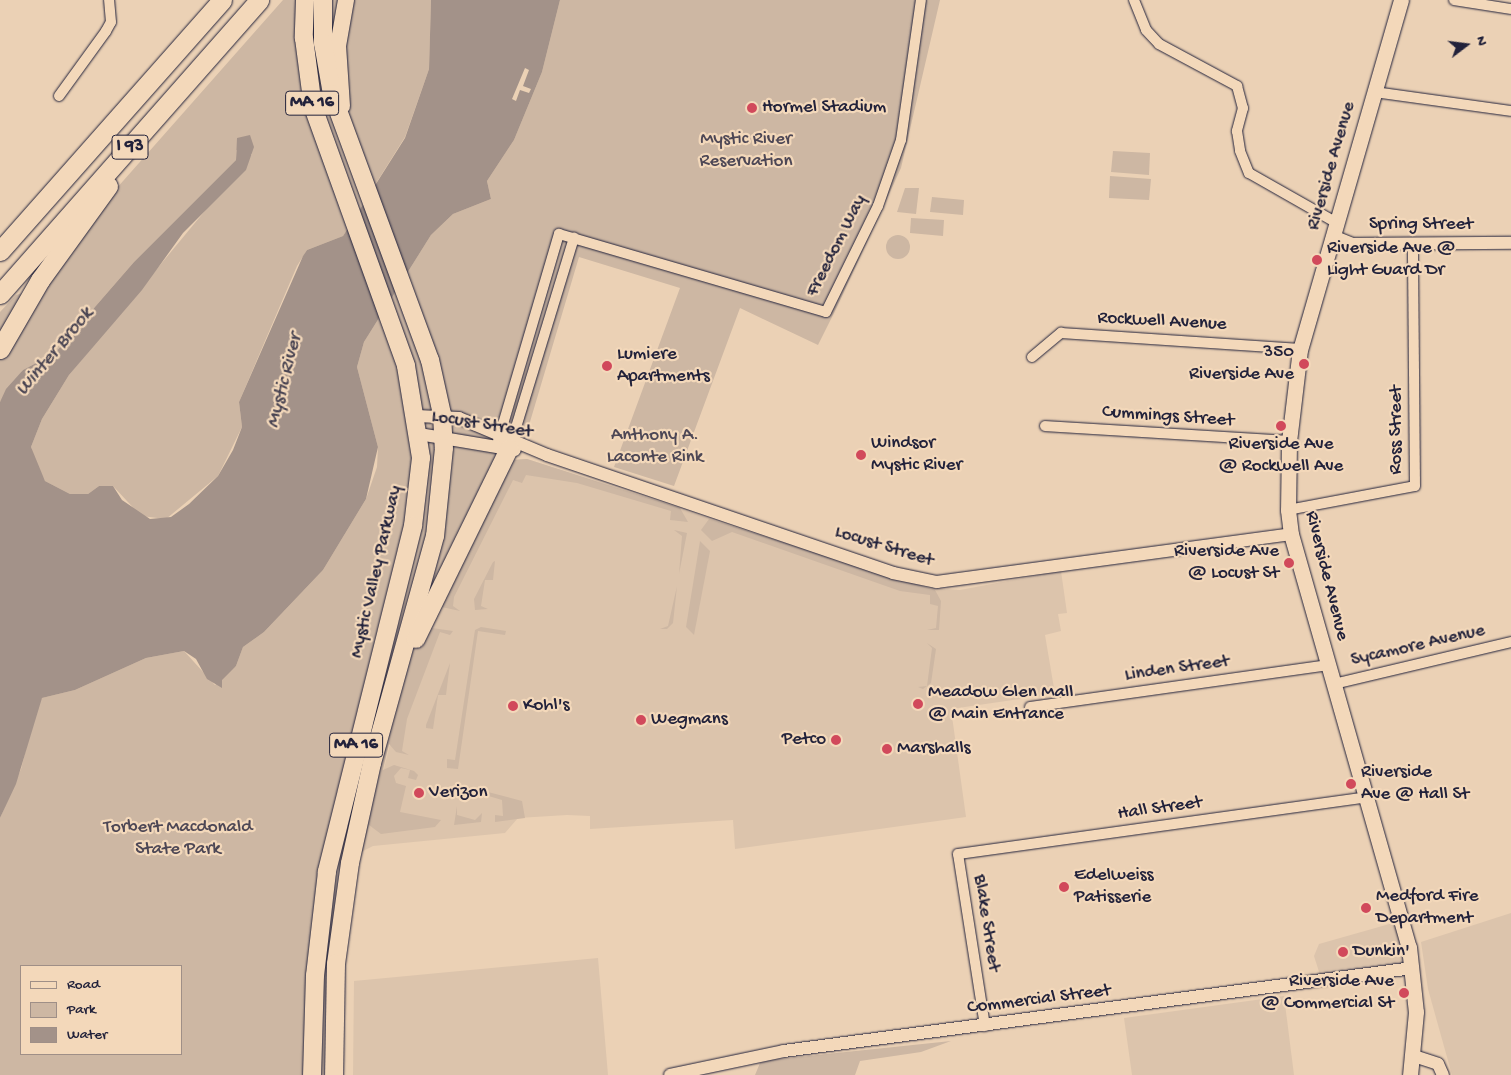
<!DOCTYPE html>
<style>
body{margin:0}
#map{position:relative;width:1511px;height:1075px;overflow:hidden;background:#ebd1b5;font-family:"Gochi Hand",sans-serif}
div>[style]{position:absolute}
.built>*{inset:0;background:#dcc4ac}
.green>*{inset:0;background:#cdb7a3}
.round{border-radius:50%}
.water>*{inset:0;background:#a39289}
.pier>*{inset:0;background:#ebd1b5}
.roads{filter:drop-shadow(0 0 1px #22223b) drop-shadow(0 0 1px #22223b)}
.minor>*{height:10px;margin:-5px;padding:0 5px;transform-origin:5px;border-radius:5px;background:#f3d8ba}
.tertiary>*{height:12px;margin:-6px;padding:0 6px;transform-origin:6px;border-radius:6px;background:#f3d8ba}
.secondary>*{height:15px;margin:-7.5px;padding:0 7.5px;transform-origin:7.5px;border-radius:7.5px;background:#f3d8ba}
.primary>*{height:16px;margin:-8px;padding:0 8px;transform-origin:8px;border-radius:8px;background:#f3d8ba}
.trunk>*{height:18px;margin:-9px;padding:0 9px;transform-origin:9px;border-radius:9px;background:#f3d8ba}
.motorway>*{height:19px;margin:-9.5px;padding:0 9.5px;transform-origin:9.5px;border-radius:9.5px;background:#f3d8ba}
.dots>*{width:14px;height:14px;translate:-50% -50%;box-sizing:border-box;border:2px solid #f3d8ba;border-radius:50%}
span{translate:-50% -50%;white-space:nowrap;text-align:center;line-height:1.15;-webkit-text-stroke:4.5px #f3d8ba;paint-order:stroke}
.shield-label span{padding:1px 4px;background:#f3d8ba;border:1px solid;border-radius:4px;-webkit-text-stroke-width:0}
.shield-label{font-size:18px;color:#22223b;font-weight:700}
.poi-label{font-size:19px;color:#22223b}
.left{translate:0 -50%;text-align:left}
.right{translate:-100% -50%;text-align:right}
.park-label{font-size:19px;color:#4d4755}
.street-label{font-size:19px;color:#22223b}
.water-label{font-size:20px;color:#494452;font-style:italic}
.legend{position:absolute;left:20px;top:965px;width:162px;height:90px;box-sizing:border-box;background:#f3d8ba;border:1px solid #9f8f87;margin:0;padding:6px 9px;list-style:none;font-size:15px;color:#22223b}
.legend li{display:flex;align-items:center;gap:10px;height:25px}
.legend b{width:25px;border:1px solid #9f8f87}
.north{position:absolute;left:1441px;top:20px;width:50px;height:50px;-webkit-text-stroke:4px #f3d8ba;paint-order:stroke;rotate:75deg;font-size:14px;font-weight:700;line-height:20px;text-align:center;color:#22223b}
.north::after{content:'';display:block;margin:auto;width:18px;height:22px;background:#22223b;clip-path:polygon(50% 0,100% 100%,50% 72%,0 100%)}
</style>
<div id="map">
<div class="built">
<div style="clip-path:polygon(527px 459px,918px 587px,960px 590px,1061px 571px,1067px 613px,1058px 614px,1061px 631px,1045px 635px,1055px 694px,951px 709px,966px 817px,735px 849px,733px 820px,590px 829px,590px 816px,567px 815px,518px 818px,505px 833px,373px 846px,363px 851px,394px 729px,430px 631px,514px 460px)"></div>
<div style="clip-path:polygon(1511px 913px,1511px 1075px,1452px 1075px,1428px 989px,1421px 942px)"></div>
<div style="clip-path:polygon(1400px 921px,1411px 966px,1321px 978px,1314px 956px,1319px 944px)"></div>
<div style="clip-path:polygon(598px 958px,608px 1075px,353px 1075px,354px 981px)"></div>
<div style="clip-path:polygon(1284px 996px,1294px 1075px,1132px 1075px,1124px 1018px)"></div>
</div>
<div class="green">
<div style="clip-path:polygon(283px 0,431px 0,429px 69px,405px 137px,343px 236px,307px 250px,297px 266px,239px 402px,242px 427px,218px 476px,166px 519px,141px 516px,113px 486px,99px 486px,88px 494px,70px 494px,45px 481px,35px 462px,31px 447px,42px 419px,69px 375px,252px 154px,236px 150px,236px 160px,134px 262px,55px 353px,23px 370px,0 402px,0 312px,16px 295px,41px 288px,116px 189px)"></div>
<div style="clip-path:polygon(evenodd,560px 0,940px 0,901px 168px,837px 307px,818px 345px,740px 308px,674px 486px,614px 467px,680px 288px,579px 257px,524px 442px,512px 460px,527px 459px,680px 508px,688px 522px,670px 520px,671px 511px,577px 483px,526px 475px,522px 483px,513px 480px,454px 597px,453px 606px,460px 611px,442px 607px,432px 628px,453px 631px,450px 635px,440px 632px,407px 719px,402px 751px,409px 755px,396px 752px,389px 744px,383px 770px,394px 765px,414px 771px,418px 775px,416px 780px,408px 778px,410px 770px,401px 768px,394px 776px,396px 783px,406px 786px,400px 812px,441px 820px,435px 827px,381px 834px,369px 825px,363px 851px,354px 866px,347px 915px,340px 1075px,0 1075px,0 818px,21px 769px,37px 705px,42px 698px,75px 690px,146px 658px,184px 651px,215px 685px,236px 666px,243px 647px,264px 632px,323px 570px,366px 499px,377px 467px,378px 447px,357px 367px,364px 342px,431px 235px,453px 214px,491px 199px,487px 181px,514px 140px,542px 72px,560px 0,21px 966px,181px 966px,181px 1054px,21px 1054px,21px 966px)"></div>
<div style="clip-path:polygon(1113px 151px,1150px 153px,1149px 175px,1111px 172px)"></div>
<div style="clip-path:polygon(1110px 176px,1151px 179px,1149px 200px,1109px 198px)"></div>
<div style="clip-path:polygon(905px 188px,919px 188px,916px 214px,897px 212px)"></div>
<div style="clip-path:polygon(932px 197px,964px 200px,963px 215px,930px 212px)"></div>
<div style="clip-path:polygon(911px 218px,944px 220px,943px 236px,910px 233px)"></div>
<div class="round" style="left:886px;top:235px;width:24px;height:24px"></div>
<div style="clip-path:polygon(709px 519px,935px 590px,941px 601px,939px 630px,927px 630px,936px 628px,938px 606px,930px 604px,930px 595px,900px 591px,732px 532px,712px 541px,701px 530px)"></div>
<div style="clip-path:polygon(674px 530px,687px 533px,679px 574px,682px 536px)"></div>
<div style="clip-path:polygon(700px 541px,710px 551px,694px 635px,686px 627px)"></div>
<div style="clip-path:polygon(495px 561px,493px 580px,485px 580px,481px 606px,488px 609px,475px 610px,474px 599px,493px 562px)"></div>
<div style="clip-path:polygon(677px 586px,673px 623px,667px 629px,660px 629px,668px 626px)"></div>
<div style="clip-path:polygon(481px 627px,506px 631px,505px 635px,478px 631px,458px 769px,447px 768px,447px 759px,455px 760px,475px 630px)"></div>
<div style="clip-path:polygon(927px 643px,936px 649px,931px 683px,923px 689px,918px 687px,927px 686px,932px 648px)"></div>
<div style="clip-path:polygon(450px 663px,446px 695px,438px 695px,433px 729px,426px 728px,426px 725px)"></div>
<div style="clip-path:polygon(465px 786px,522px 801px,525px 818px,495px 822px,495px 815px,503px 816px,502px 800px,465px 789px,459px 795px)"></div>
<div style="clip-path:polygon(457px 806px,457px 815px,475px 820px,482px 813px,481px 822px,454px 825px)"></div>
<div style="clip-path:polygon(951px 1041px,921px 1052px,860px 1061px,855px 1075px,755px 1075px,760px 1063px,770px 1060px)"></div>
</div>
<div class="water">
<div style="clip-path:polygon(431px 0,560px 0,542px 72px,514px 140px,487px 181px,491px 199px,453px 214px,431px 235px,364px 342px,357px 367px,378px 447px,366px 499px,323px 570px,264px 632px,243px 647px,236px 666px,222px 680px,222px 688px,207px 679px,196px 659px,184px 651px,146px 658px,75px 690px,42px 698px,16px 784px,0 818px,0 402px,6px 389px,23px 370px,55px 353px,134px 262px,236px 160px,237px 138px,250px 135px,254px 147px,246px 170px,183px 233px,142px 290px,69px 375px,42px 419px,31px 447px,45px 481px,70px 494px,88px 494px,99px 486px,113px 486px,122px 500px,150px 519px,171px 517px,189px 504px,218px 476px,233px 450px,242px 427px,239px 402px,303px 256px,307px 250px,343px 236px,405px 138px,429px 69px)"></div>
</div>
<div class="pier">
<div style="clip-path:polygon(525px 68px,529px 70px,523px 86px,531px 89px,529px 93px,520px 90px,516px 101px,512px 99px)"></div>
</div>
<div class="roads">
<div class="minor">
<div style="left:1134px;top:0;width:32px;rotate:68deg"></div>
<div style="left:1146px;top:30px;width:19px;rotate:47deg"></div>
<div style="left:1159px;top:44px;width:89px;rotate:28.3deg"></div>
<div style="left:1237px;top:86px;width:23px;rotate:75deg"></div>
<div style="left:1243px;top:108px;width:24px;rotate:105deg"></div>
<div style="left:1237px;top:131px;width:20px;rotate:81deg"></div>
<div style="left:1240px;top:151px;width:24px;rotate:68deg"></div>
<div style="left:1249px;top:173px;width:101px;rotate:29.6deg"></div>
<div style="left:1454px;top:0;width:58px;rotate:9deg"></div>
<div style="left:1374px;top:92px;width:138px;rotate:7.9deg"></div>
<div style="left:59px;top:96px;width:80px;rotate:-54.1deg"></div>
<div style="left:106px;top:31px;width:10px;rotate:-61deg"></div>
<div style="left:111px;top:22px;width:22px;rotate:-95deg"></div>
<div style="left:1032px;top:357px;width:38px;rotate:-40deg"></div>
<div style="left:1061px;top:333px;width:240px;rotate:3.8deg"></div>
<div style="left:1045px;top:426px;width:244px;rotate:3.5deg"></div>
<div style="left:498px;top:441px;width:216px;rotate:-73.6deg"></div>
<div style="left:559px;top:234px;width:278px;rotate:16.3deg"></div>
<div style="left:826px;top:312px;width:118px;rotate:-63.9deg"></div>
<div style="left:878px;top:206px;width:70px;rotate:-70.8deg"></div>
<div style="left:901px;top:140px;width:141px;rotate:-81.9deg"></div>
<div style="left:510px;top:447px;width:219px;rotate:-73deg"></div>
<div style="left:1288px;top:510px;width:129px;rotate:-10.7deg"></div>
<div style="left:1415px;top:486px;width:242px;rotate:-90.5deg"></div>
<div style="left:1334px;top:684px;width:182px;rotate:-13.3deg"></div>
<div style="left:1030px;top:707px;width:302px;rotate:-8deg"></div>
<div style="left:985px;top:1026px;width:174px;rotate:-98.9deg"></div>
<div style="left:958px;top:854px;width:413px;rotate:-7.9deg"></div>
</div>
<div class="tertiary">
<div style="left:1333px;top:236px;width:22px;rotate:22deg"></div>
<div style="left:1353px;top:244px;width:158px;rotate:-0.4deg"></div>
<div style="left:417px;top:416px;width:42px;rotate:2.7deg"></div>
<div style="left:459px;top:418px;width:95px;rotate:22.8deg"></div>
<div style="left:547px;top:455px;width:366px;rotate:18.8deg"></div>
<div style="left:893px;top:573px;width:45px;rotate:11.6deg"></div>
<div style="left:937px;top:582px;width:357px;rotate:-7.7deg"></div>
<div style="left:419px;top:434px;width:97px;rotate:9.5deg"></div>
<div style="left:1414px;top:1056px;width:25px;rotate:18deg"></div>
<div style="left:1438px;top:1064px;width:12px;rotate:66deg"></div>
<div style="left:670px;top:1075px;width:116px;rotate:-11.9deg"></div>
<div style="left:784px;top:1051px;width:634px;rotate:-7.52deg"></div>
</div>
<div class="secondary">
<div style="left:1401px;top:0;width:363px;rotate:106.1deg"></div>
<div style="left:1300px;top:349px;width:93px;rotate:96.8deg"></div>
<div style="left:1289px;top:441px;width:69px;rotate:90.8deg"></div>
<div style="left:1288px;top:510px;width:24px;rotate:83deg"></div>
<div style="left:1291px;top:534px;width:430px;rotate:74.1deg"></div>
<div style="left:1409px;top:947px;width:65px;rotate:83.9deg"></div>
<div style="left:1416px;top:1012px;width:63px;rotate:95.4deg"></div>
</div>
<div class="primary">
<div style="left:342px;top:106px;width:60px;rotate:-93.8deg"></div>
<div style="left:338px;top:46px;width:47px;rotate:-80.1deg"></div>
</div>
<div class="trunk">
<div style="left:305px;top:0;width:38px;rotate:92deg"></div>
<div style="left:304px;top:38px;width:70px;rotate:82.6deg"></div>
<div style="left:313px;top:107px;width:275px;rotate:70.2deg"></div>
<div style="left:406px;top:366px;width:93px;rotate:80.7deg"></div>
<div style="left:421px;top:458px;width:68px;rotate:96.7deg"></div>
<div style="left:413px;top:526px;width:357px;rotate:104deg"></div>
<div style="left:327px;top:872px;width:104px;rotate:96.6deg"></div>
<div style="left:315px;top:975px;width:100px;rotate:91.7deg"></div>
<div style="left:323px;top:0;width:43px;rotate:90deg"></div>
<div style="left:323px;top:43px;width:52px;rotate:80deg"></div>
<div style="left:332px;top:94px;width:283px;rotate:69.8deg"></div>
<div style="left:430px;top:360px;width:55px;rotate:77.5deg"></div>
<div style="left:442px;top:414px;width:34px;rotate:87deg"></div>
<div style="left:444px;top:448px;width:88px;rotate:95.8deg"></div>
<div style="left:435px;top:536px;width:236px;rotate:105.5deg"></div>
<div style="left:372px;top:763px;width:102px;rotate:102.4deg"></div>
<div style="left:350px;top:863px;width:102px;rotate:97.9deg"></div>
<div style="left:336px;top:964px;width:111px;rotate:91deg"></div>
<div style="left:416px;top:639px;width:212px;rotate:-63.9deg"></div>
</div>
<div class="motorway">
<div style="left:0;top:251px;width:335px;rotate:-48.5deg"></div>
<div style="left:0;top:294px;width:392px;rotate:-48.6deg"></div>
<div style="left:0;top:349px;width:80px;rotate:-59.9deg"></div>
<div style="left:40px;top:280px;width:116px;rotate:-54.1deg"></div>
</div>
</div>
<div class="dots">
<div style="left:752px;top:108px;background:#d1495b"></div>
<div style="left:1317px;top:260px;background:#d1495b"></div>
<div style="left:1304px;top:364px;background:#d1495b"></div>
<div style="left:607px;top:366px;background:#d1495b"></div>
<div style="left:1281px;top:426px;background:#d1495b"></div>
<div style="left:861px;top:455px;background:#d1495b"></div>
<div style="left:1289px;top:563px;background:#d1495b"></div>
<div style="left:918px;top:704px;background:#d1495b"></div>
<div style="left:513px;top:706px;background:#d1495b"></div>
<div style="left:641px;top:720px;background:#d1495b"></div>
<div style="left:836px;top:740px;background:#d1495b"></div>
<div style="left:887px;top:749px;background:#d1495b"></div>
<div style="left:1351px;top:784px;background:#d1495b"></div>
<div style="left:419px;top:793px;background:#d1495b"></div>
<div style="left:1064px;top:887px;background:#d1495b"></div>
<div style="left:1366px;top:908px;background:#d1495b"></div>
<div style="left:1343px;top:952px;background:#d1495b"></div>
<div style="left:1404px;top:993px;background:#d1495b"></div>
</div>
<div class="shield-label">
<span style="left:312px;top:103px">MA 16</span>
<span style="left:130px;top:147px">I 93</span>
<span style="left:356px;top:745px">MA 16</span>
</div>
<div class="poi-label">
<span class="left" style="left:762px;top:108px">Hormel Stadium</span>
<span class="left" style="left:1327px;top:260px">Riverside Ave @<br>Light Guard Dr</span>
<span class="right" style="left:1294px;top:364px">350<br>Riverside Ave</span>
<span class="left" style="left:617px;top:366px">Lumiere<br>Apartments</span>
<span class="left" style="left:871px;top:455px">Windsor<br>Mystic River</span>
<span style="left:1281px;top:456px">Riverside Ave<br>@ Rockwell Ave</span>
<span class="right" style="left:1279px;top:563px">Riverside Ave<br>@ Locust St</span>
<span class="left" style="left:928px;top:704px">Meadow Glen Mall<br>@ Main Entrance</span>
<span class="left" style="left:523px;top:706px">Kohl's</span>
<span class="left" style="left:651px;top:720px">Wegmans</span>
<span class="right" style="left:826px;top:740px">Petco</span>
<span class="left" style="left:897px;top:749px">Marshalls</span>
<span class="left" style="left:1361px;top:784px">Riverside<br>Ave @ Hall St</span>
<span class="left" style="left:429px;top:793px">Verizon</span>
<span class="left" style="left:1074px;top:887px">Edelweiss<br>Patisserie</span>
<span class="left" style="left:1376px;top:908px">Medford Fire<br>Department</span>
<span class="left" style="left:1353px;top:952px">Dunkin'</span>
<span class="right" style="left:1394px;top:993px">Riverside Ave<br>@ Commercial St</span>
</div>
<div class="park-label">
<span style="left:746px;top:151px">Mystic River<br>Reservation</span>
<span style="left:655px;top:447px">Anthony A.<br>Laconte Rink</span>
<span style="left:178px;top:839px">Torbert Macdonald<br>State Park</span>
</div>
<div class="street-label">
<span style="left:1332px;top:166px;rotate:-74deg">Riverside Avenue</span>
<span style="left:1421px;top:225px">Spring Street</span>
<span style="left:837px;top:246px;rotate:-63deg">Freedom Way</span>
<span style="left:1162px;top:322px;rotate:3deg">Rockwell Avenue</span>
<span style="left:1168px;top:417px;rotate:4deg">Cummings Street</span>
<span style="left:482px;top:425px;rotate:9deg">Locust Street</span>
<span style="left:1397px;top:430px;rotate:-90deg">Ross Street</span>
<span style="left:884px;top:547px;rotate:17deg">Locust Street</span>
<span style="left:377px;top:572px;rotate:-77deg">Mystic Valley Parkway</span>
<span style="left:1326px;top:576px;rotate:76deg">Riverside Avenue</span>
<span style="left:1418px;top:646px;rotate:-13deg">Sycamore Avenue</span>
<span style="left:1177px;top:669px;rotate:-8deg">Linden Street</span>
<span style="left:1160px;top:809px;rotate:-8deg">Hall Street</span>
<span style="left:986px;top:923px;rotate:81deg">Blake Street</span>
<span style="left:1039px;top:1000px;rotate:-7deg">Commercial Street</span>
</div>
<div class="water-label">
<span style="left:55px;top:352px;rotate:-50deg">Winter Brook</span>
<span style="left:285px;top:381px;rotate:-76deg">Mystic River</span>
</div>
<ul class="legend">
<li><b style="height:6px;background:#f3d8ba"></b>Road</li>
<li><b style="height:14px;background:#cdb7a3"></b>Park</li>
<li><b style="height:14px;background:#a39289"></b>Water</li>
</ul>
<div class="north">N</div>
</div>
